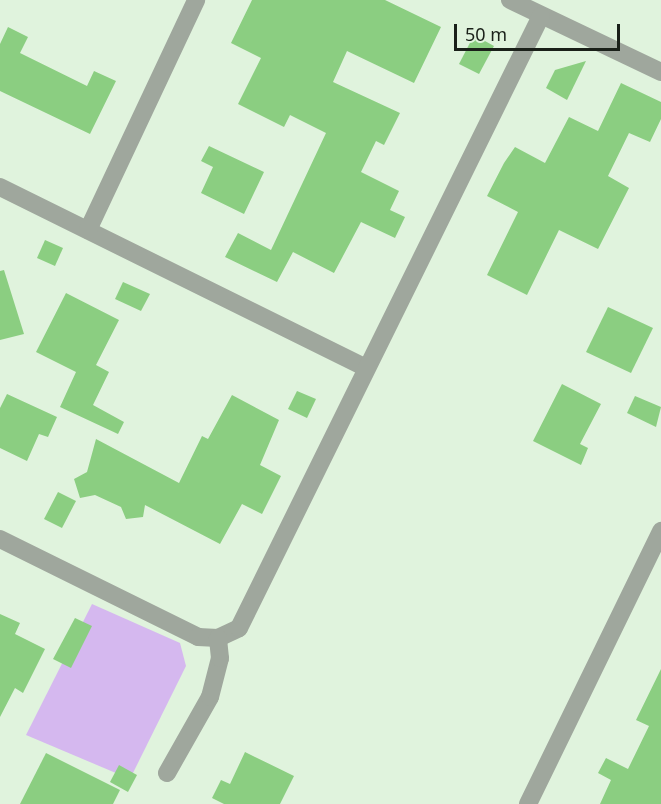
<!DOCTYPE html>
<style>
body{margin:0}
#map{position:relative;width:661px;height:804px;overflow:hidden;background:#e0f3dd;font-family:"Noto Sans",sans-serif}
div>[style]{position:absolute}
.green>*{inset:0;background:#d5b8ef}
.building>*{inset:0;background:#8bce81}
.minor>*{height:18px;margin:-9px;padding:0 9px;transform-origin:9px;border-radius:9px;background:#9fa79d}
span{translate:-50% -50%;white-space:nowrap;text-align:center;line-height:1.15;-webkit-text-stroke:4.5px #e0f3dd;paint-order:stroke}
.scale{position:absolute;left:454px;top:24px;width:166px;height:27px;box-sizing:border-box;border:3px solid #1a2019;border-top:0;padding-left:8px;font-size:18px;line-height:21px;white-space:nowrap;color:#1a2019;-webkit-text-stroke:4px #e0f3dd;paint-order:stroke}
</style>
<div id="map">
<div class="green">
<div style="clip-path:polygon(92px 604px,180px 643px,186px 666px,130px 779px,26px 735px)"></div>
</div>
<div class="building">
<div style="clip-path:polygon(252px 0,385px 0,441px 27px,414px 83px,347px 51px,333px 82px,400px 113px,384px 145px,376px 141px,361px 172px,399px 191px,390px 210px,405px 217px,395px 238px,361px 222px,334px 273px,293px 252px,277px 282px,225px 257px,238px 233px,271px 250px,326px 133px,290px 115px,284px 127px,238px 104px,261px 58px,231px 43px)"></div>
<div style="clip-path:polygon(8px 27px,28px 37px,20px 53px,87px 86px,94px 71px,116px 81px,90px 134px,0 91px,0 44px)"></div>
<div style="clip-path:polygon(474px 35px,494px 46px,479px 74px,459px 64px)"></div>
<div style="clip-path:polygon(586px 61px,567px 100px,546px 88px,555px 70px)"></div>
<div style="clip-path:polygon(621px 83px,661px 102px,661px 119px,650px 142px,629px 133px,608px 176px,629px 188px,598px 249px,559px 230px,527px 295px,487px 275px,518px 212px,487px 196px,504px 163px,515px 147px,545px 163px,569px 117px,598px 131px)"></div>
<div style="clip-path:polygon(209px 146px,264px 172px,244px 214px,201px 193px,213px 167px,201px 161px)"></div>
<div style="clip-path:polygon(45px 240px,63px 248px,55px 266px,37px 258px)"></div>
<div style="clip-path:polygon(4px 270px,24px 334px,0 340px,0 271px)"></div>
<div style="clip-path:polygon(123px 282px,150px 294px,141px 311px,115px 299px)"></div>
<div style="clip-path:polygon(66px 293px,119px 320px,96px 365px,109px 372px,93px 405px,124px 422px,118px 434px,60px 407px,76px 372px,36px 352px)"></div>
<div style="clip-path:polygon(608px 307px,653px 328px,631px 373px,586px 352px)"></div>
<div style="clip-path:polygon(562px 384px,601px 404px,580px 444px,588px 448px,581px 465px,533px 441px)"></div>
<div style="clip-path:polygon(297px 391px,316px 399px,307px 418px,288px 409px)"></div>
<div style="clip-path:polygon(7px 394px,57px 417px,48px 437px,39px 434px,27px 461px,0 448px,0 408px)"></div>
<div style="clip-path:polygon(232px 395px,279px 420px,260px 465px,281px 476px,262px 514px,242px 504px,220px 544px,145px 505px,143px 517px,126px 519px,121px 507px,95px 495px,80px 498px,74px 479px,87px 472px,96px 439px,179px 483px,202px 436px,208px 439px)"></div>
<div style="clip-path:polygon(635px 396px,661px 407px,656px 427px,627px 413px)"></div>
<div style="clip-path:polygon(58px 492px,76px 501px,62px 528px,44px 519px)"></div>
<div style="clip-path:polygon(0 614px,20px 623px,15px 634px,45px 649px,23px 693px,15px 688px,0 717px)"></div>
<div style="clip-path:polygon(75px 618px,92px 626px,71px 668px,53px 659px)"></div>
<div style="clip-path:polygon(661px 669px,661px 804px,600px 804px,611px 780px,598px 773px,606px 758px,628px 769px,649px 726px,636px 720px)"></div>
<div style="clip-path:polygon(245px 752px,294px 776px,280px 804px,224px 804px,212px 798px,221px 780px,230px 784px)"></div>
<div style="clip-path:polygon(46px 753px,120px 790px,113px 804px,20px 804px)"></div>
<div style="clip-path:polygon(119px 765px,137px 775px,128px 792px,110px 782px)"></div>
</div>
<div class="minor">
<div style="left:510px;top:0;width:167px;rotate:25.5deg"></div>
<div style="left:0;top:187px;width:408px;rotate:26.3deg"></div>
<div style="left:88px;top:230px;width:254px;rotate:-64.8deg"></div>
<div style="left:0;top:539px;width:221px;rotate:26.3deg"></div>
<div style="left:198px;top:637px;width:20px;rotate:3deg"></div>
<div style="left:218px;top:638px;width:23px;rotate:-25deg"></div>
<div style="left:239px;top:628px;width:682px;rotate:-63.74deg"></div>
<div style="left:167px;top:773px;width:87px;rotate:-60.5deg"></div>
<div style="left:210px;top:697px;width:40px;rotate:-75.6deg"></div>
<div style="left:220px;top:658px;width:20px;rotate:-96deg"></div>
<div style="left:528px;top:804px;width:304px;rotate:-64deg"></div>
</div>
<div class="scale">50 m</div>
</div>
